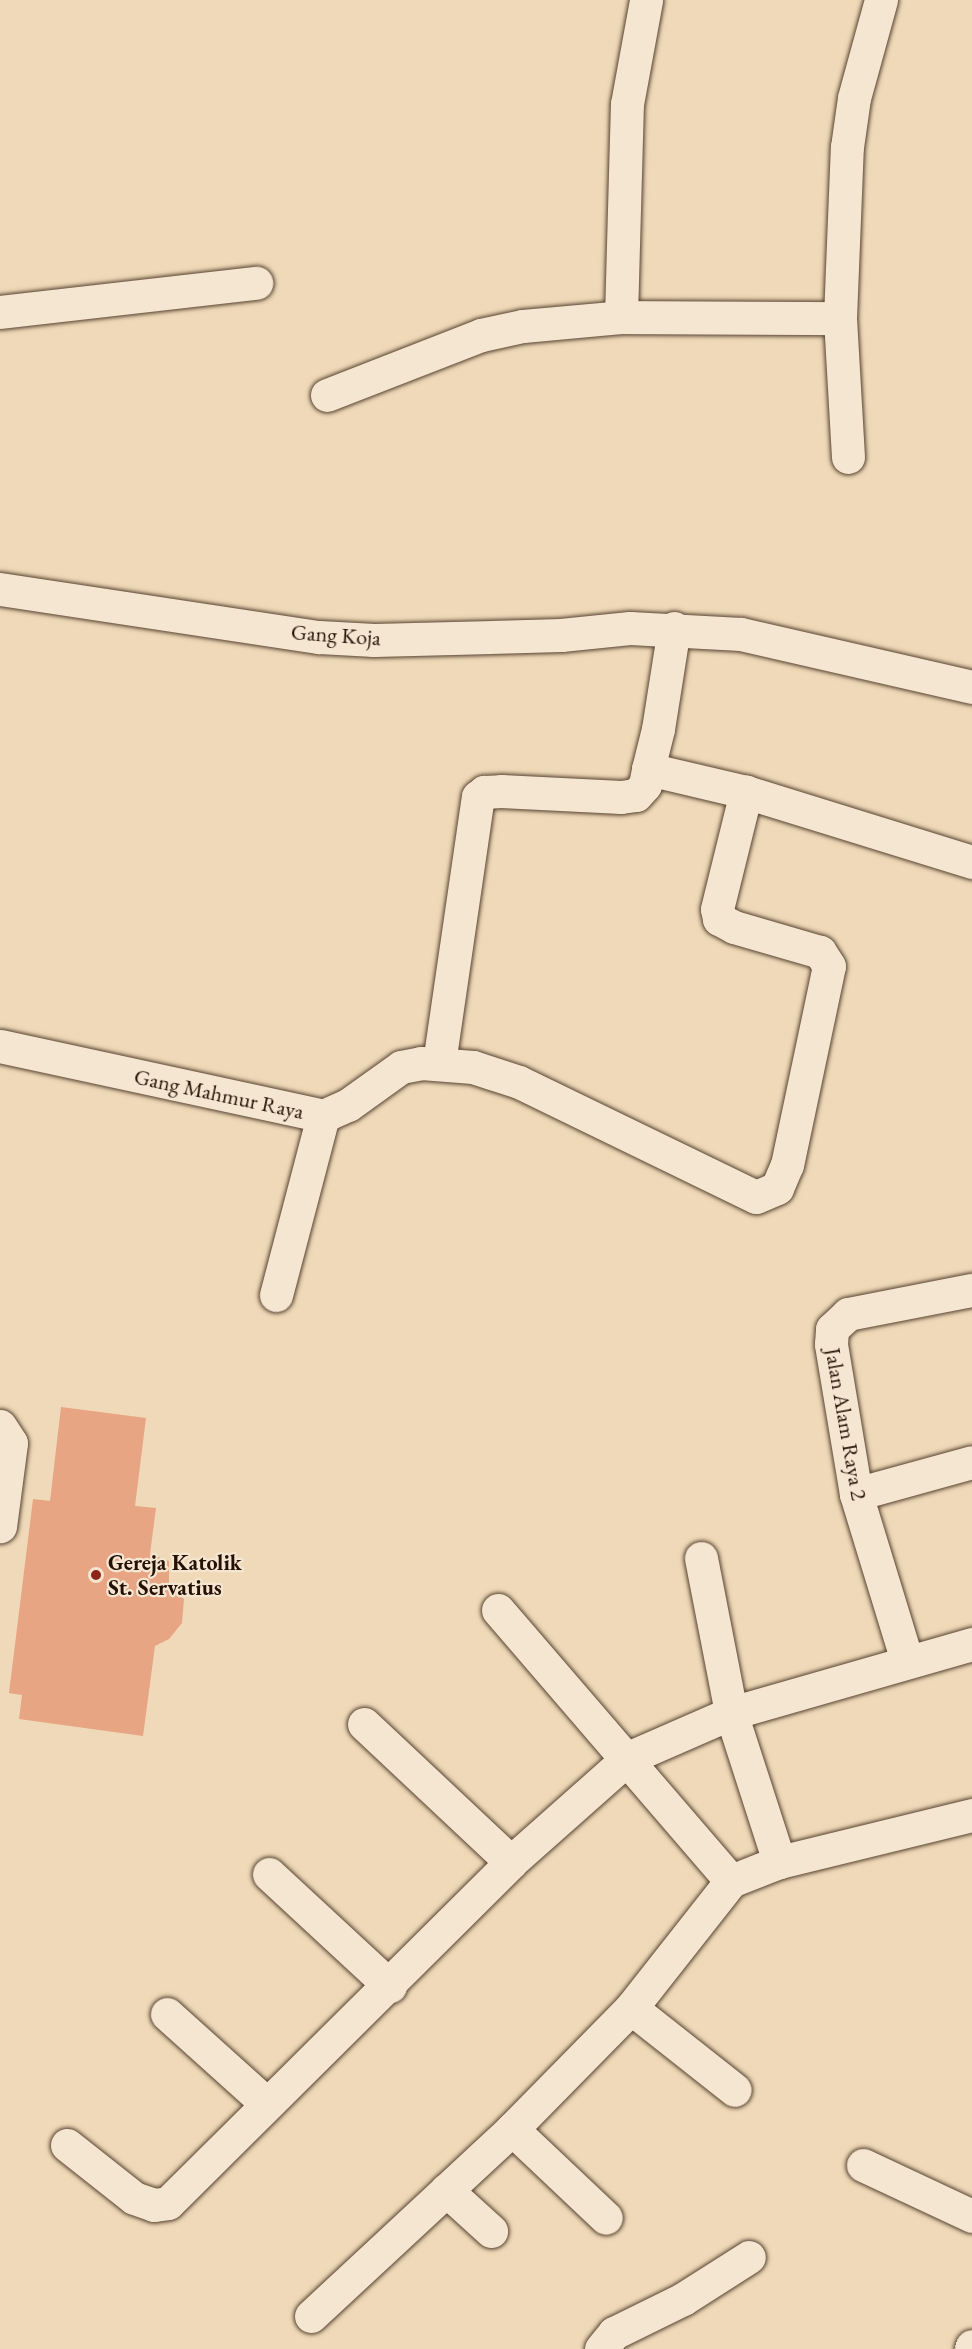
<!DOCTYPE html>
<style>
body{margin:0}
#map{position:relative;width:972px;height:2349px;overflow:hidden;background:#efd9b8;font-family:"EB Garamond",serif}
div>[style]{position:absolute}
.building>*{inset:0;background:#e7a584}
.roads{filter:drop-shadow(0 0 2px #574331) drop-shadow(0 0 2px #574331)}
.minor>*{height:33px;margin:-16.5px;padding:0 16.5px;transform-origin:16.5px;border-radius:16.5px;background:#f5e6d1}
.dots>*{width:16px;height:16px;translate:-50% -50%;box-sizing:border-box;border:3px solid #f5e6d1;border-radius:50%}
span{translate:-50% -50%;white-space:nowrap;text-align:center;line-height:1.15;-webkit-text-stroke:4.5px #f5e6d1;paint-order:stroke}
.street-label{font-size:22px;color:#241104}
.poi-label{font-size:22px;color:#241104;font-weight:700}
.left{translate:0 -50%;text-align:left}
</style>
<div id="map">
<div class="building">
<div style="clip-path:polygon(61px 1407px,146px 1418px,135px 1506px,156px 1508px,150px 1554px,169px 1561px,169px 1588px,184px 1599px,182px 1623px,169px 1639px,155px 1646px,143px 1736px,19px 1719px,22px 1695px,9px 1693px,33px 1499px,50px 1501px)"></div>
</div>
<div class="roads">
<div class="minor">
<div style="left:0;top:312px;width:258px;rotate:-6.5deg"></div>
<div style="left:621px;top:317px;width:213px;rotate:-88.4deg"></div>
<div style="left:627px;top:104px;width:106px;rotate:-79.6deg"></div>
<div style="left:327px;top:395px;width:165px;rotate:-21.3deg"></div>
<div style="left:481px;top:335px;width:43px;rotate:-12.1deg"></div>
<div style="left:523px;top:326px;width:98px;rotate:-5.2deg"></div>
<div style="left:621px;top:317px;width:219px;rotate:0.3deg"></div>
<div style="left:848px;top:457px;width:139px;rotate:-93.3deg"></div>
<div style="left:840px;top:318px;width:171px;rotate:-87.7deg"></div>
<div style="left:847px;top:147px;width:49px;rotate:-81.9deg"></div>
<div style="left:854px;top:98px;width:102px;rotate:-74.6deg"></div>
<div style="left:0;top:589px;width:323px;rotate:8.6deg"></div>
<div style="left:319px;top:637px;width:55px;rotate:3.1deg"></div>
<div style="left:374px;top:640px;width:187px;rotate:-1.5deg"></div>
<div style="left:561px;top:635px;width:69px;rotate:-5.8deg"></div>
<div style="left:630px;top:628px;width:111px;rotate:3.1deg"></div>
<div style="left:741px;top:634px;width:237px;rotate:12.9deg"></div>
<div style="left:674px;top:628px;width:102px;rotate:99deg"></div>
<div style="left:658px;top:729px;width:41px;rotate:104deg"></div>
<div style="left:648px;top:769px;width:101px;rotate:13.2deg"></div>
<div style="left:746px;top:792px;width:237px;rotate:17.2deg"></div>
<div style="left:0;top:1046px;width:330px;rotate:12.2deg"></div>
<div style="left:323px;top:1116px;width:27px;rotate:-24deg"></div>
<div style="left:348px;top:1105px;width:65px;rotate:-35.6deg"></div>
<div style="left:401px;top:1067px;width:20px;rotate:-11deg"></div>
<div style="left:421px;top:1063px;width:52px;rotate:4.4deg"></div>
<div style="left:473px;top:1067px;width:48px;rotate:18.1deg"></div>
<div style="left:519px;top:1082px;width:263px;rotate:25.9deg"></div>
<div style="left:756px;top:1197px;width:23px;rotate:-23deg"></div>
<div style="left:777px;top:1188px;width:25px;rotate:-67deg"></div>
<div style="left:787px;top:1165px;width:203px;rotate:-78.1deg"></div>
<div style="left:829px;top:966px;width:17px;rotate:-123deg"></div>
<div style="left:820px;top:952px;width:90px;rotate:-163.8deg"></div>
<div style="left:734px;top:927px;width:17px;rotate:-152deg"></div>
<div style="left:719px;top:919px;width:10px;rotate:-101deg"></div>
<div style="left:717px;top:909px;width:121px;rotate:-76.1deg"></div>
<div style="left:439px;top:1063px;width:269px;rotate:-81.7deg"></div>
<div style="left:478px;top:797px;width:8px;rotate:-40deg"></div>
<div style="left:484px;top:792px;width:17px;rotate:-3deg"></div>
<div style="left:501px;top:791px;width:120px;rotate:2.9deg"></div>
<div style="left:621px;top:797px;width:15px;rotate:-8deg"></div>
<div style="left:636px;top:795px;width:13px;rotate:-48deg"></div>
<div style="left:645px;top:785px;width:16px;rotate:-79deg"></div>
<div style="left:276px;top:1295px;width:185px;rotate:-75.3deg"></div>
<div style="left:0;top:1426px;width:20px;rotate:57deg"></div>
<div style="left:11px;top:1443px;width:84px;rotate:97.5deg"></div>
<div style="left:856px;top:1494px;width:120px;rotate:-15.4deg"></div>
<div style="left:701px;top:1558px;width:158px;rotate:79deg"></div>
<div style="left:731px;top:1713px;width:157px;rotate:72.1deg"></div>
<div style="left:498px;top:1610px;width:357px;rotate:49.3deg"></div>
<div style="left:907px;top:1661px;width:175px;rotate:-107deg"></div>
<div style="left:856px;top:1494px;width:152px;rotate:-99.5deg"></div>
<div style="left:831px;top:1344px;width:15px;rotate:-86deg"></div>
<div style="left:832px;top:1329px;width:22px;rotate:-43deg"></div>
<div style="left:848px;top:1314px;width:126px;rotate:-11deg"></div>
<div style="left:364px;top:1724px;width:202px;rotate:43.2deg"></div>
<div style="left:269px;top:1874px;width:165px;rotate:42.8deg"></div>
<div style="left:631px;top:2008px;width:132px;rotate:38.3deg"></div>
<div style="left:167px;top:2014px;width:133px;rotate:42deg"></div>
<div style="left:512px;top:2129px;width:129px;rotate:43.4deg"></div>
<div style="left:67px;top:2145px;width:85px;rotate:38.3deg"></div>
<div style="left:134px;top:2198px;width:21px;rotate:19deg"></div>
<div style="left:154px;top:2205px;width:14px;rotate:-8deg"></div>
<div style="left:168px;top:2203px;width:484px;rotate:-44.8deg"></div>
<div style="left:511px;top:1862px;width:157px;rotate:-41.6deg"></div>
<div style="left:628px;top:1758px;width:112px;rotate:-23.6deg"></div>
<div style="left:731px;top:1713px;width:251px;rotate:-16deg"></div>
<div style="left:863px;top:2165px;width:120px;rotate:25.1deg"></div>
<div style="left:446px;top:2190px;width:61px;rotate:42.3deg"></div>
<div style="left:311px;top:2316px;width:275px;rotate:-42.9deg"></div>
<div style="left:512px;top:2129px;width:170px;rotate:-45.5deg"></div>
<div style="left:631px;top:2008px;width:162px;rotate:-51.8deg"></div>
<div style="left:731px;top:1881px;width:52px;rotate:-21.6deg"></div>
<div style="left:779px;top:1862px;width:199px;rotate:-13.7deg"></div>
<div style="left:601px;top:2349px;width:21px;rotate:-51deg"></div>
<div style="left:614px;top:2333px;width:77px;rotate:-26.2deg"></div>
<div style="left:683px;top:2299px;width:78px;rotate:-32.5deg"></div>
<div style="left:971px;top:2349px;width:3px;rotate:-72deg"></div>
</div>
</div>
<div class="dots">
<div style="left:96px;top:1575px;background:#8f2418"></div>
</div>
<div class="street-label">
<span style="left:336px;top:635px;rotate:4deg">Gang Koja</span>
<span style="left:219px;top:1094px;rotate:12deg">Gang Mahmur Raya</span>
<span style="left:846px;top:1424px;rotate:80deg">Jalan Alam Raya 2</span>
</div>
<div class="poi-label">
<span class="left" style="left:108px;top:1575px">Gereja Katolik<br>St. Servatius</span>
</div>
</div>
